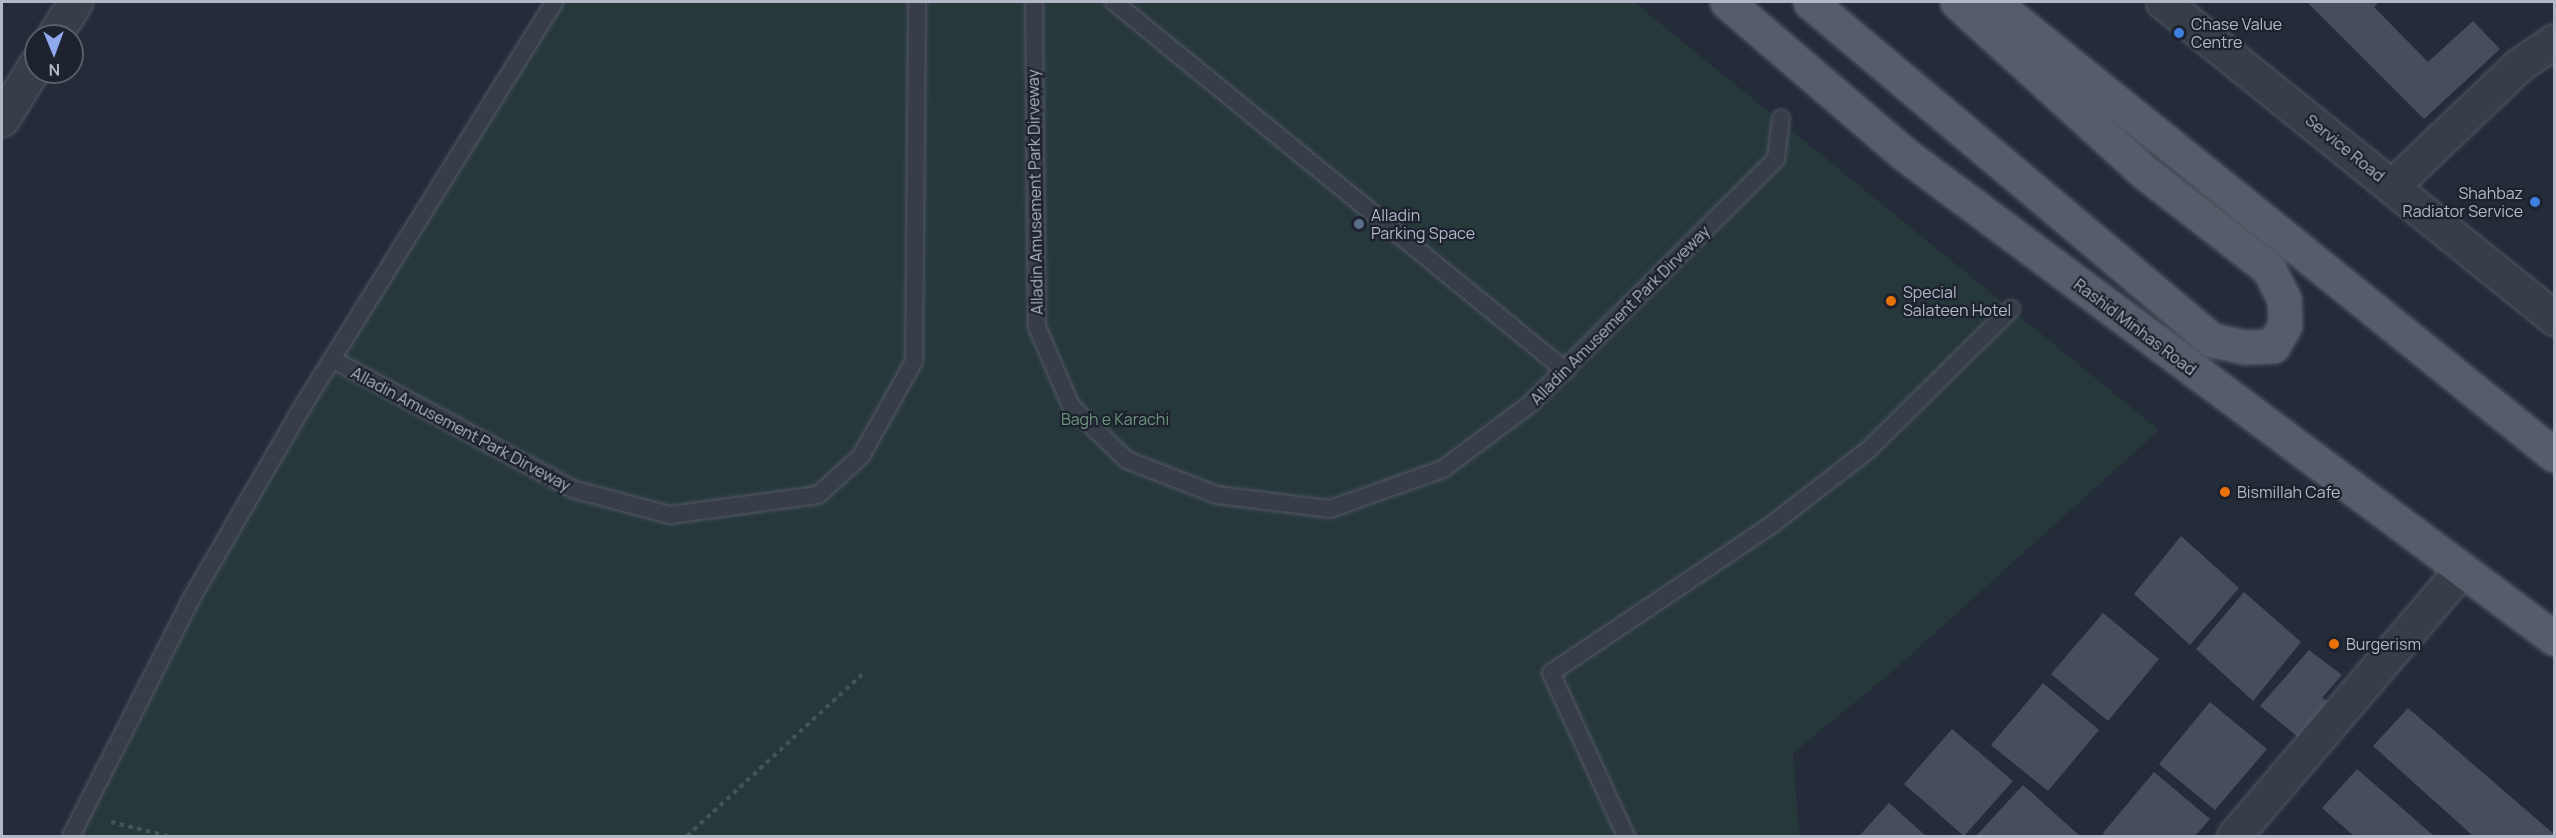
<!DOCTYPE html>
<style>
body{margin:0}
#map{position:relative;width:2556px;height:838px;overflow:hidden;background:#242b39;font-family:Manrope,sans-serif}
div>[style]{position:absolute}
.green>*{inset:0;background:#27383b}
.building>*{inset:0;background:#464e5e}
.path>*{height:4px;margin-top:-2px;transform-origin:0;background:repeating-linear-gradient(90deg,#445358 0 4.5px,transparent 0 9px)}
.roads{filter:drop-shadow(0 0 2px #535865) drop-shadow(0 0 2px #535865)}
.service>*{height:16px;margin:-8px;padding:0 8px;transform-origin:8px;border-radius:8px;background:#383d4a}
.minor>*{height:33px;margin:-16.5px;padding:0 16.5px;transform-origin:16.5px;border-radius:16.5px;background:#383d4a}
.primary>*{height:33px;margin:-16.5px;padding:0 16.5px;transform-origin:16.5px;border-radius:16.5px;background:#565c6a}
.dots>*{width:16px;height:16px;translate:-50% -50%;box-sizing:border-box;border:3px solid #1d222f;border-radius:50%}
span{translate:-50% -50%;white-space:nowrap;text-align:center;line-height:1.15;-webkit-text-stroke:4.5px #1d222f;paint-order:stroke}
.poi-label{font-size:16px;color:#b3b8c6}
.left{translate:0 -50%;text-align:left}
.right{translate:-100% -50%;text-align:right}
.street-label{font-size:16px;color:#b3b8c6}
.park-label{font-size:16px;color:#6c957a}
.frame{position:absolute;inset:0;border:3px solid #b3b8c6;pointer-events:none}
.north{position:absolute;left:24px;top:24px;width:60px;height:60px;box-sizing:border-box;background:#1d222f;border:2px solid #595e6b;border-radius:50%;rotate:179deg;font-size:16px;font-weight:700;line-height:24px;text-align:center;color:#b3b8c6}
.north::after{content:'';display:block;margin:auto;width:21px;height:27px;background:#8fa9ef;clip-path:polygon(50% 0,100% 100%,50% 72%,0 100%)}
</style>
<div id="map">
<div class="green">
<div style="clip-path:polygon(554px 2px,1634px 2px,2159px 430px,1893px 671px,1793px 753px,1799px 836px,71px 836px,191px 599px)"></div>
</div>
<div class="building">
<div style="clip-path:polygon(2307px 2px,2379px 2px,2374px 7px,2428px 62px,2473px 21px,2500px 49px,2424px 119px)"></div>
<div style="clip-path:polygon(2181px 536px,2239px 588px,2190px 645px,2134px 594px)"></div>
<div style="clip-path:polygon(2244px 592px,2301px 642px,2253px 701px,2196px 649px)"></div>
<div style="clip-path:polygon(2103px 613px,2159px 659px,2108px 721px,2051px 674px)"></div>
<div style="clip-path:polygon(2309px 650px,2342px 675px,2322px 698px,2328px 702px,2298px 737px,2260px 706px)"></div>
<div style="clip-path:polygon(2043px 683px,2099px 730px,2048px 791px,1991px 745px)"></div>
<div style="clip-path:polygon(2210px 702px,2267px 749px,2215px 810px,2159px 764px)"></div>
<div style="clip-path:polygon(2408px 708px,2554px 834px,2554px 836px,2473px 836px,2373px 746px)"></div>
<div style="clip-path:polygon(1952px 729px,2013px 781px,1964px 836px,1904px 784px)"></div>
<div style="clip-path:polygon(2357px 769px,2434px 836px,2354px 836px,2322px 808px)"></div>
<div style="clip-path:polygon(2154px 772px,2210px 819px,2195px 836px,2106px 836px,2103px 833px)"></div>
<div style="clip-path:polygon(2023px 785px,2080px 836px,1976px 836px)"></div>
<div style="clip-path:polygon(1889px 803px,1916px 827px,1926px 836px,1859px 836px)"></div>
</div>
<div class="path">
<div style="left:111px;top:822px;width:59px;rotate:13.8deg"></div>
<div style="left:687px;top:836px;width:242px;rotate:-42.7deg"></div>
</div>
<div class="roads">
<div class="service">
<div style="left:1034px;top:2px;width:325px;rotate:89.5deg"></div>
<div style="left:1037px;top:327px;width:86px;rotate:66.7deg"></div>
<div style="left:1071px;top:406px;width:78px;rotate:44deg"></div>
<div style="left:1127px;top:460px;width:97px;rotate:21.3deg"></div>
<div style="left:1217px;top:495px;width:114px;rotate:7.1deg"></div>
<div style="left:1330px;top:509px;width:120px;rotate:-19.5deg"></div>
<div style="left:1443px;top:469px;width:107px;rotate:-36.7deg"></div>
<div style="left:1529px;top:405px;width:349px;rotate:-44.9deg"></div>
<div style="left:1776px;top:159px;width:41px;rotate:-83deg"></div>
<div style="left:1114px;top:2px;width:583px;rotate:39.23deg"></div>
<div style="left:332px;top:359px;width:273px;rotate:28.4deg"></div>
<div style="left:572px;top:489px;width:101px;rotate:14.9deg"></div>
<div style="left:670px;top:515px;width:149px;rotate:-7.7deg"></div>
<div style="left:818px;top:495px;width:58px;rotate:-42.2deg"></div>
<div style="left:861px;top:456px;width:109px;rotate:-60.8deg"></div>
<div style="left:914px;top:361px;width:359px;rotate:-89.5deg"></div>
<div style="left:71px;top:836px;width:266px;rotate:-63.1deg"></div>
<div style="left:191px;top:599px;width:220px;rotate:-59.9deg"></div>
<div style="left:301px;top:409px;width:479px;rotate:-58.1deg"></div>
<div style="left:1626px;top:836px;width:179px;rotate:-114.7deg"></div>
<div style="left:1551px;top:673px;width:264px;rotate:-33.9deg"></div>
<div style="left:1770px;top:526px;width:124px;rotate:-37.8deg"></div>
<div style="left:1868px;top:450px;width:201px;rotate:-44.6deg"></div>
</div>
<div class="minor">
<div style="left:2163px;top:2px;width:503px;rotate:38.94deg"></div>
<div style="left:54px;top:36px;width:40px;rotate:-58deg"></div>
<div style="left:2px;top:119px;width:65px;rotate:-58.3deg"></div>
<div style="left:2392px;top:186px;width:175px;rotate:-43.6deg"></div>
<div style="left:2519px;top:65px;width:42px;rotate:-34.4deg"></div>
<div style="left:2234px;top:836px;width:348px;rotate:-49.5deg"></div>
</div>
<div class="primary">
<div style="left:1727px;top:2px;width:232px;rotate:40.6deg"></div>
<div style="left:1903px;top:153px;width:812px;rotate:36.69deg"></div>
<div style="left:1810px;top:2px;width:525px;rotate:40.06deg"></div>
<div style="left:2212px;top:340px;width:35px;rotate:12deg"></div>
<div style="left:2246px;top:347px;width:27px;rotate:-2deg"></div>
<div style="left:2273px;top:346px;width:24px;rotate:-60deg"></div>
<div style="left:2285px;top:325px;width:26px;rotate:-92deg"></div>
<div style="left:2284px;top:299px;width:34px;rotate:-117deg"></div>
<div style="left:2269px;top:269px;width:158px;rotate:-142.2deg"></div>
<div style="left:2144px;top:172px;width:253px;rotate:-137.7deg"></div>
<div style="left:1993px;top:2px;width:721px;rotate:38.92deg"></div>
</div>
</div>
<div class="dots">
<div style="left:2179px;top:33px;background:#3f7fe0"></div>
<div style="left:2535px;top:202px;background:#3f7fe0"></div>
<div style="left:1359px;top:224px;background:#5c6f8a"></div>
<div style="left:1891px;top:301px;background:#e8710a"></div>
<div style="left:2225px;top:492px;background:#e8710a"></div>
<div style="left:2334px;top:644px;background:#e8710a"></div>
</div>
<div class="poi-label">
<span class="left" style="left:2191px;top:33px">Chase Value<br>Centre</span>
<span class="right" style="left:2523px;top:202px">Shahbaz<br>Radiator Service</span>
<span class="left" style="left:1371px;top:224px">Alladin<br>Parking Space</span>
<span class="left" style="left:1903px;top:301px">Special<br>Salateen Hotel</span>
<span class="left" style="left:2237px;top:492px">Bismillah Cafe</span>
<span class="left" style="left:2346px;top:644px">Burgerism</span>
</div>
<div class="street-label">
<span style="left:2345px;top:148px;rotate:39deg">Service Road</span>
<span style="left:1035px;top:192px;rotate:-91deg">Alladin Amusement Park Dirveway</span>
<span style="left:1620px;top:315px;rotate:-45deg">Alladin Amusement Park Dirveway</span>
<span style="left:2135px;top:327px;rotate:37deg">Rashid Minhas Road</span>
<span style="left:461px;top:429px;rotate:28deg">Alladin Amusement Park Dirveway</span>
</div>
<div class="park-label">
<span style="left:1115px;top:419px">Bagh e Karachi</span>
</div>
<div class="frame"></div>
<div class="north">N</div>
</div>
